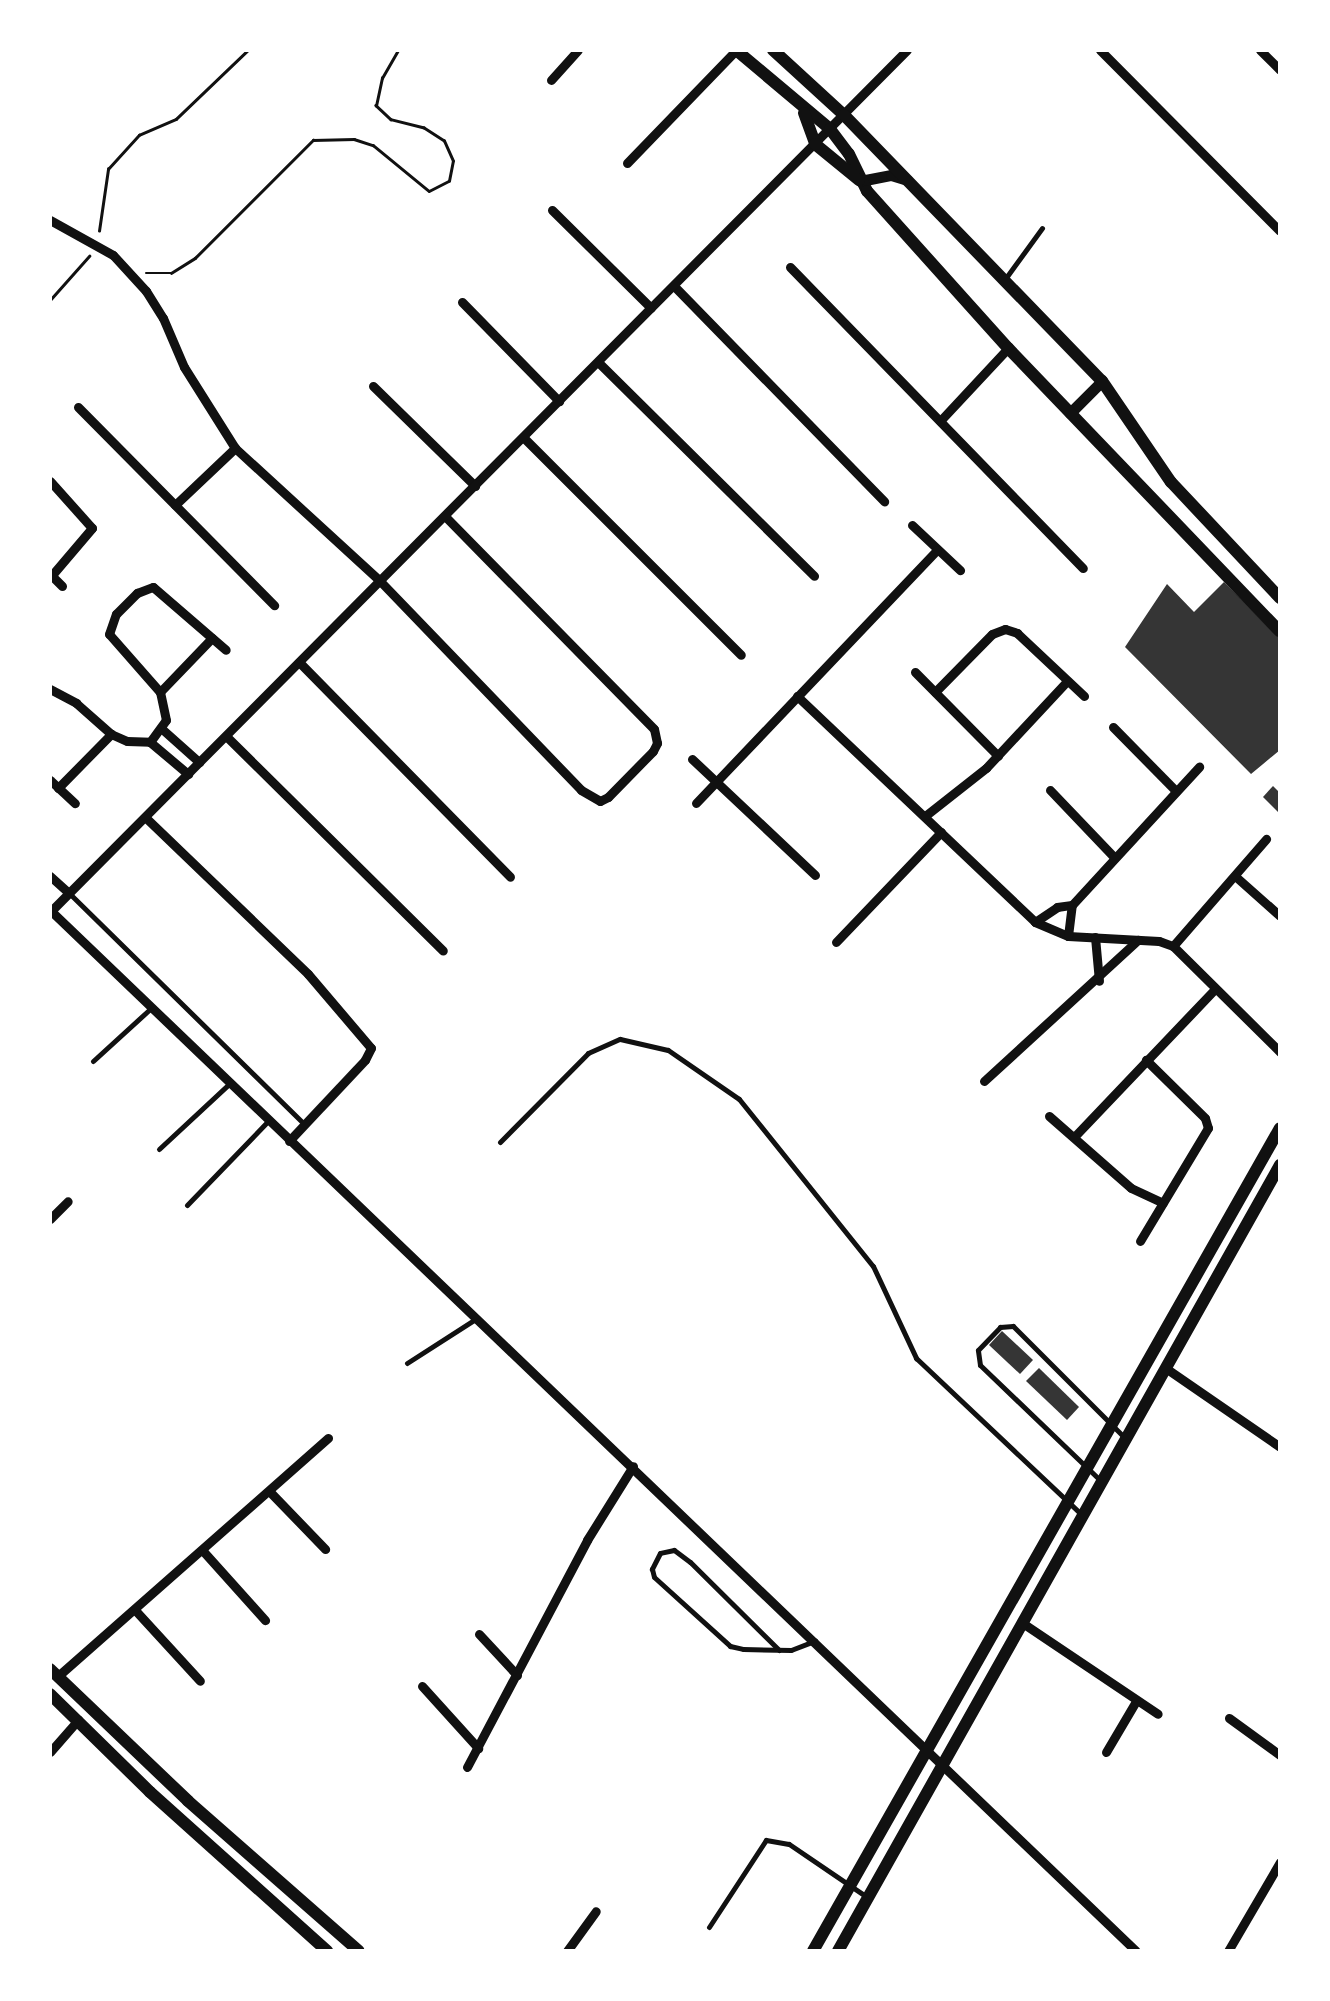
<!DOCTYPE html>
<style>
body{margin:0}
#map{position:relative;width:1330px;height:2001px;overflow:hidden;background:#fff;font-family:Barlow,sans-serif}
div>[style]{position:absolute}
.building>*{inset:0;background:#353535}
.path>*{height:2.5px;margin:-1.25px;padding:0 1.25px;transform-origin:1.25px;border-radius:1.25px;background:#111}
.service>*{height:5px;margin:-2.5px;padding:0 2.5px;transform-origin:2.5px;border-radius:2.5px;background:#111}
.minor>*{height:9px;margin:-4.5px;padding:0 4.5px;transform-origin:4.5px;border-radius:4.5px;background:#111}
.tertiary>*{height:11px;margin:-5.5px;padding:0 5.5px;transform-origin:5.5px;border-radius:5.5px;background:#111}
.secondary>*{height:12px;margin:-6px;padding:0 6px;transform-origin:6px;border-radius:6px;background:#111}
span{translate:-50% -50%;white-space:nowrap;text-align:center;line-height:1.15;-webkit-text-stroke:8px #fff;paint-order:stroke}
.frame{position:absolute;inset:0;border:52px solid #fff;pointer-events:none}
</style>
<div id="map">
<div class="building">
<div style="clip-path:polygon(1224px 582px,1280px 639px,1280px 750px,1251px 774px,1125px 647px,1167px 584px,1194px 612px)"></div>
<div style="clip-path:polygon(1273px 786px,1280px 793px,1280px 814px,1263px 797px)"></div>
<div style="clip-path:polygon(1002px 1331px,1033px 1360px,1020px 1374px,989px 1345px)"></div>
<div style="clip-path:polygon(1039px 1368px,1079px 1407px,1067px 1420px,1026px 1381px)"></div>
</div>
<div class="path">
<div style="left:99px;top:231px;width:63px;rotate:-81.7deg"></div>
<div style="left:108px;top:169px;width:46px;rotate:-47.6deg"></div>
<div style="left:139px;top:135px;width:40px;rotate:-23.4deg"></div>
<div style="left:176px;top:119px;width:100px;rotate:-43.8deg"></div>
<div style="left:146px;top:273px;width:25px"></div>
<div style="left:171px;top:273px;width:28px;rotate:-32deg"></div>
<div style="left:195px;top:258px;width:167px;rotate:-45deg"></div>
<div style="left:313px;top:140px;width:41px;rotate:-1.4deg"></div>
<div style="left:354px;top:139px;width:20px;rotate:18deg"></div>
<div style="left:373px;top:145px;width:72px;rotate:39.4deg"></div>
<div style="left:429px;top:191px;width:22px;rotate:-27deg"></div>
<div style="left:449px;top:181px;width:20px;rotate:-79deg"></div>
<div style="left:453px;top:161px;width:22px;rotate:-114deg"></div>
<div style="left:444px;top:141px;width:24px;rotate:-147deg"></div>
<div style="left:424px;top:128px;width:34px;rotate:-166deg"></div>
<div style="left:391px;top:120px;width:21px;rotate:-137deg"></div>
<div style="left:376px;top:106px;width:29px;rotate:-78deg"></div>
<div style="left:382px;top:78px;width:32px;rotate:-60deg"></div>
<div style="left:50px;top:300px;width:59px;rotate:-48.4deg"></div>
</div>
<div class="service">
<div style="left:1005px;top:279px;width:63px;rotate:-54deg"></div>
<div style="left:69px;top:893px;width:330px;rotate:44.5deg"></div>
<div style="left:93px;top:1061px;width:79px;rotate:-42.4deg"></div>
<div style="left:500px;top:1142px;width:125px;rotate:-45.3deg"></div>
<div style="left:588px;top:1053px;width:35px;rotate:-24deg"></div>
<div style="left:620px;top:1039px;width:49px;rotate:12.9deg"></div>
<div style="left:668px;top:1050px;width:86px;rotate:34.6deg"></div>
<div style="left:739px;top:1099px;width:214px;rotate:51.3deg"></div>
<div style="left:873px;top:1266px;width:102px;rotate:64.9deg"></div>
<div style="left:916px;top:1358px;width:228px;rotate:43.4deg"></div>
<div style="left:159px;top:1149px;width:96px;rotate:-42.9deg"></div>
<div style="left:187px;top:1205px;width:117px;rotate:-46deg"></div>
<div style="left:407px;top:1363px;width:83px;rotate:-32.7deg"></div>
<div style="left:1102px;top:1482px;width:169px;rotate:-136.2deg"></div>
<div style="left:980px;top:1365px;width:15px;rotate:-98deg"></div>
<div style="left:978px;top:1350px;width:32px;rotate:-46deg"></div>
<div style="left:1000px;top:1327px;width:13px;rotate:-4deg"></div>
<div style="left:1013px;top:1326px;width:158px;rotate:45deg"></div>
<div style="left:779px;top:1650px;width:125px;rotate:-135.3deg"></div>
<div style="left:690px;top:1562px;width:20px;rotate:-143deg"></div>
<div style="left:674px;top:1550px;width:14px;rotate:168deg"></div>
<div style="left:660px;top:1553px;width:18px;rotate:117deg"></div>
<div style="left:652px;top:1569px;width:8px;rotate:76deg"></div>
<div style="left:654px;top:1577px;width:103px;rotate:42.2deg"></div>
<div style="left:730px;top:1646px;width:13px;rotate:13deg"></div>
<div style="left:743px;top:1649px;width:48px;rotate:1.2deg"></div>
<div style="left:791px;top:1650px;width:26px;rotate:-21deg"></div>
<div style="left:709px;top:1927px;width:104px;rotate:-56.8deg"></div>
<div style="left:766px;top:1840px;width:23px;rotate:10deg"></div>
<div style="left:789px;top:1844px;width:94px;rotate:34.2deg"></div>
</div>
<div class="minor">
<div style="left:1100px;top:50px;width:255px;rotate:45.2deg"></div>
<div style="left:1260px;top:50px;width:28px;rotate:45deg"></div>
<div style="left:551px;top:80px;width:40px;rotate:-48deg"></div>
<div style="left:627px;top:163px;width:157px;rotate:-46deg"></div>
<div style="left:552px;top:210px;width:139px;rotate:44.7deg"></div>
<div style="left:50px;top:220px;width:72px;rotate:29.1deg"></div>
<div style="left:113px;top:255px;width:49px;rotate:47.5deg"></div>
<div style="left:146px;top:291px;width:32px;rotate:58deg"></div>
<div style="left:163px;top:318px;width:53px;rotate:66.8deg"></div>
<div style="left:184px;top:367px;width:96px;rotate:57.8deg"></div>
<div style="left:235px;top:448px;width:197px;rotate:42.5deg"></div>
<div style="left:380px;top:581px;width:290px;rotate:46.1deg"></div>
<div style="left:581px;top:790px;width:22px;rotate:30deg"></div>
<div style="left:600px;top:801px;width:9px;rotate:-27deg"></div>
<div style="left:608px;top:797px;width:64px;rotate:-45.6deg"></div>
<div style="left:653px;top:751px;width:9px;rotate:-63deg"></div>
<div style="left:657px;top:743px;width:14px;rotate:-102deg"></div>
<div style="left:654px;top:729px;width:298px;rotate:-134.5deg"></div>
<div style="left:790px;top:267px;width:420px;rotate:45.8deg"></div>
<div style="left:674px;top:286px;width:301px;rotate:45.7deg"></div>
<div style="left:462px;top:302px;width:139px;rotate:45.6deg"></div>
<div style="left:598px;top:362px;width:304px;rotate:44.7deg"></div>
<div style="left:373px;top:386px;width:143px;rotate:44.4deg"></div>
<div style="left:78px;top:407px;width:279px;rotate:45.3deg"></div>
<div style="left:940px;top:421px;width:100px;rotate:-47deg"></div>
<div style="left:523px;top:437px;width:308px;rotate:45deg"></div>
<div style="left:50px;top:481px;width:63px;rotate:48.2deg"></div>
<div style="left:92px;top:528px;width:62px;rotate:130.4deg"></div>
<div style="left:175px;top:505px;width:83px;rotate:-43.5deg"></div>
<div style="left:912px;top:525px;width:66px;rotate:43.2deg"></div>
<div style="left:50px;top:574px;width:17px;rotate:45deg"></div>
<div style="left:299px;top:662px;width:301px;rotate:45.5deg"></div>
<div style="left:915px;top:672px;width:118px;rotate:45.3deg"></div>
<div style="left:50px;top:689px;width:30px;rotate:28deg"></div>
<div style="left:76px;top:703px;width:47px;rotate:41.5deg"></div>
<div style="left:160px;top:692px;width:75px;rotate:-46.1deg"></div>
<div style="left:935px;top:692px;width:81px;rotate:-45.5deg"></div>
<div style="left:992px;top:634px;width:14px;rotate:-21deg"></div>
<div style="left:1005px;top:629px;width:13px;rotate:18deg"></div>
<div style="left:1017px;top:633px;width:92px;rotate:43.2deg"></div>
<div style="left:797px;top:696px;width:328px;rotate:43.5deg"></div>
<div style="left:1035px;top:922px;width:36px;rotate:23deg"></div>
<div style="left:1068px;top:936px;width:91px;rotate:3.1deg"></div>
<div style="left:1159px;top:941px;width:15px;rotate:20deg"></div>
<div style="left:1173px;top:946px;width:151px;rotate:44.7deg"></div>
<div style="left:1113px;top:727px;width:90px;rotate:45.5deg"></div>
<div style="left:162px;top:729px;width:50px;rotate:41.7deg"></div>
<div style="left:226px;top:736px;width:305px;rotate:44.7deg"></div>
<div style="left:150px;top:742px;width:27px;rotate:-54deg"></div>
<div style="left:166px;top:720px;width:29px;rotate:-102deg"></div>
<div style="left:160px;top:692px;width:77px;rotate:-131.3deg"></div>
<div style="left:109px;top:634px;width:21px;rotate:-71deg"></div>
<div style="left:116px;top:614px;width:30px;rotate:-45deg"></div>
<div style="left:137px;top:593px;width:17px;rotate:-21deg"></div>
<div style="left:153px;top:587px;width:96px;rotate:40.8deg"></div>
<div style="left:692px;top:759px;width:169px;rotate:43.3deg"></div>
<div style="left:50px;top:780px;width:34px;rotate:43deg"></div>
<div style="left:58px;top:788px;width:76px;rotate:-45.5deg"></div>
<div style="left:111px;top:734px;width:17px;rotate:24deg"></div>
<div style="left:127px;top:741px;width:23px;rotate:2deg"></div>
<div style="left:150px;top:742px;width:50px;rotate:40.1deg"></div>
<div style="left:1050px;top:790px;width:91px;rotate:46.3deg"></div>
<div style="left:696px;top:803px;width:349px;rotate:-46.4deg"></div>
<div style="left:925px;top:816px;width:78px;rotate:-38.2deg"></div>
<div style="left:986px;top:768px;width:119px;rotate:-47deg"></div>
<div style="left:145px;top:817px;width:226px;rotate:43.9deg"></div>
<div style="left:308px;top:974px;width:97px;rotate:49.6deg"></div>
<div style="left:371px;top:1048px;width:13px;rotate:117deg"></div>
<div style="left:365px;top:1060px;width:111px;rotate:133.2deg"></div>
<div style="left:50px;top:876px;width:25px;rotate:42deg"></div>
<div style="left:1235px;top:876px;width:60px;rotate:41.6deg"></div>
<div style="left:50px;top:910px;width:1504px;rotate:43.79deg"></div>
<div style="left:51px;top:911px;width:1214px;rotate:-45.17deg"></div>
<div style="left:1035px;top:922px;width:27px;rotate:-34deg"></div>
<div style="left:1057px;top:907px;width:15px;rotate:-8deg"></div>
<div style="left:1068px;top:936px;width:31px;rotate:-83deg"></div>
<div style="left:1072px;top:905px;width:188px;rotate:-47.4deg"></div>
<div style="left:1095px;top:937px;width:44px;rotate:84.8deg"></div>
<div style="left:836px;top:942px;width:152px;rotate:-46.3deg"></div>
<div style="left:1173px;top:946px;width:142px;rotate:-49deg"></div>
<div style="left:984px;top:1081px;width:209px;rotate:-42.5deg"></div>
<div style="left:1049px;top:1116px;width:109px;rotate:41.3deg"></div>
<div style="left:1131px;top:1188px;width:35px;rotate:25deg"></div>
<div style="left:1074px;top:1137px;width:203px;rotate:-46.4deg"></div>
<div style="left:50px;top:1219px;width:25px;rotate:-45deg"></div>
<div style="left:1140px;top:1241px;width:132px;rotate:-59deg"></div>
<div style="left:1208px;top:1128px;width:10px;rotate:-107deg"></div>
<div style="left:1205px;top:1118px;width:83px;rotate:-135.5deg"></div>
<div style="left:1167px;top:1369px;width:137px;rotate:34.6deg"></div>
<div style="left:271px;top:1493px;width:78px;rotate:46deg"></div>
<div style="left:203px;top:1551px;width:93px;rotate:48.1deg"></div>
<div style="left:135px;top:1610px;width:96px;rotate:47.5deg"></div>
<div style="left:1024px;top:1624px;width:161px;rotate:33.9deg"></div>
<div style="left:479px;top:1634px;width:56px;rotate:47.2deg"></div>
<div style="left:58px;top:1676px;width:360px;rotate:-41.4deg"></div>
<div style="left:422px;top:1686px;width:84px;rotate:47.9deg"></div>
<div style="left:1229px;top:1718px;width:63px;rotate:36deg"></div>
<div style="left:50px;top:1752px;width:43px;rotate:-48.8deg"></div>
<div style="left:1106px;top:1752px;width:59px;rotate:-59.5deg"></div>
<div style="left:467px;top:1767px;width:257px;rotate:-62.1deg"></div>
<div style="left:587px;top:1540px;width:87px;rotate:-58.1deg"></div>
<div style="left:567px;top:1951px;width:49px;rotate:-54.1deg"></div>
<div style="left:1228px;top:1951px;width:103px;rotate:-59.7deg"></div>
</div>
<div class="tertiary">
<div style="left:860px;top:181px;width:32px;rotate:-11deg"></div>
<div style="left:891px;top:175px;width:17px;rotate:17deg"></div>
<div style="left:1070px;top:413px;width:45px;rotate:-45deg"></div>
</div>
<div class="secondary">
<div style="left:736px;top:50px;width:123px;rotate:40deg"></div>
<div style="left:830px;top:129px;width:31px;rotate:53deg"></div>
<div style="left:849px;top:154px;width:41px;rotate:64.1deg"></div>
<div style="left:867px;top:191px;width:211px;rotate:48.1deg"></div>
<div style="left:1008px;top:348px;width:393px;rotate:46.2deg"></div>
<div style="left:773px;top:50px;width:96px;rotate:42.5deg"></div>
<div style="left:844px;top:115px;width:371px;rotate:45.9deg"></div>
<div style="left:1102px;top:381px;width:122px;rotate:55.7deg"></div>
<div style="left:1171px;top:482px;width:159px;rotate:46.8deg"></div>
<div style="left:804px;top:113px;width:33px;rotate:70deg"></div>
<div style="left:815px;top:144px;width:57px;rotate:39.3deg"></div>
<div style="left:50px;top:1669px;width:191px;rotate:43.7deg"></div>
<div style="left:188px;top:1801px;width:227px;rotate:41.3deg"></div>
<div style="left:50px;top:1694px;width:140px;rotate:44.4deg"></div>
<div style="left:150px;top:1792px;width:238px;rotate:41.9deg"></div>
<div style="left:813px;top:1951px;width:946px;rotate:-60.43deg"></div>
<div style="left:838px;top:1951px;width:902px;rotate:-60.65deg"></div>
</div>
<div class="frame"></div>
</div>
